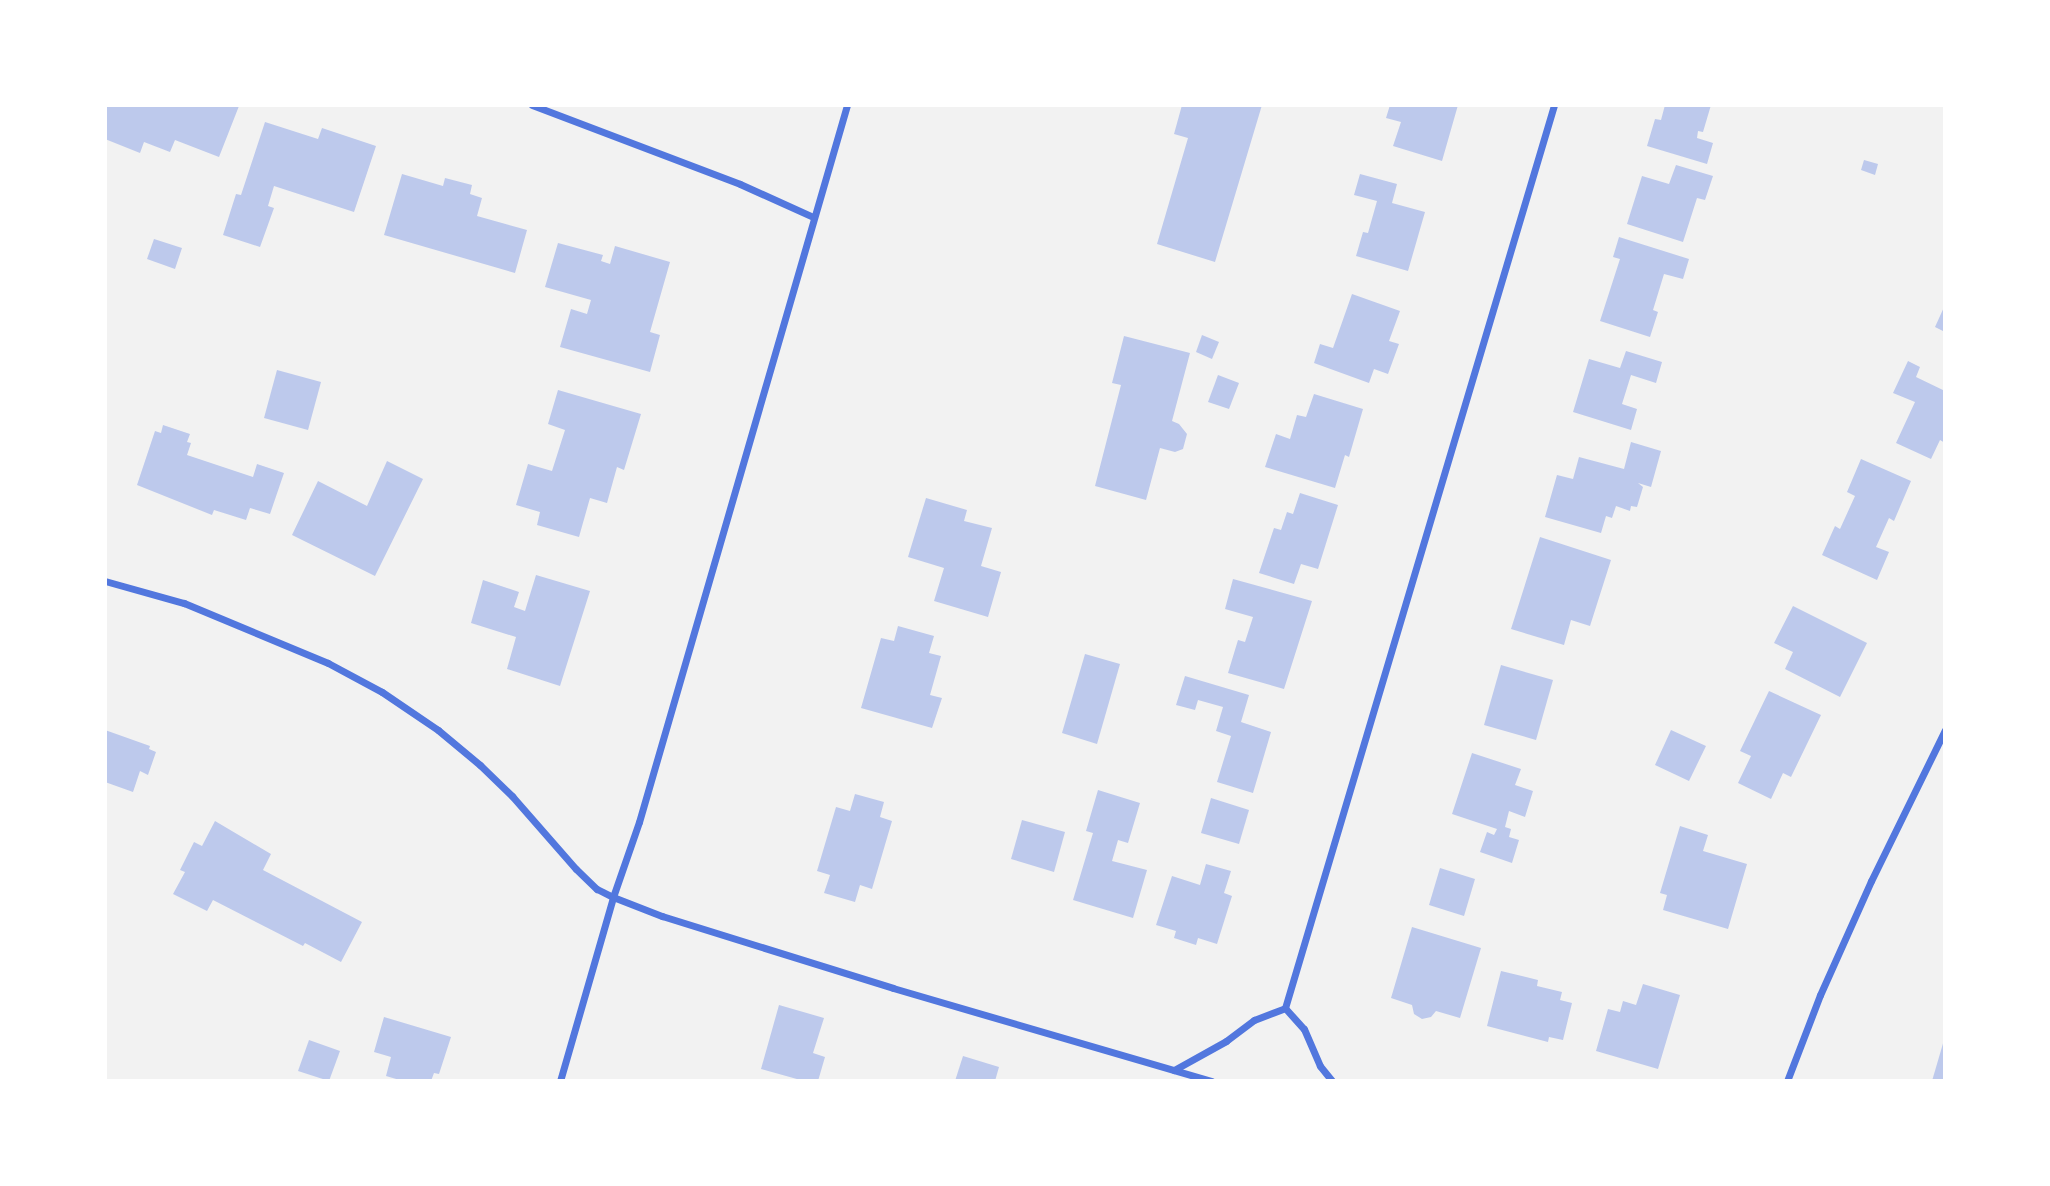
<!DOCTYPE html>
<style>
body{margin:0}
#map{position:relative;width:2050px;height:1186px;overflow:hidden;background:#f2f2f2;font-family:"Asap Condensed",sans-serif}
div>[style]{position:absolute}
.building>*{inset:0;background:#bdc9ec}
.minor>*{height:7px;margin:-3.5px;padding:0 3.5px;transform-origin:3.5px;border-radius:3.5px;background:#5277de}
span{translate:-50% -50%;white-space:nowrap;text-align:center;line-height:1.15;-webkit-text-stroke:5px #fff;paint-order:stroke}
.frame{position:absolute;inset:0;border:107px solid #fff;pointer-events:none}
</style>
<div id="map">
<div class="building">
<div style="clip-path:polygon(105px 105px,238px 105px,239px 106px,219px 157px,175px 140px,170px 152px,144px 142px,140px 153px,105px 139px)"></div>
<div style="clip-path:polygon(1182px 105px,1262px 105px,1215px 262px,1157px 244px,1188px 138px,1174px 134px)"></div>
<div style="clip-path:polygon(1390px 105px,1458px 105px,1442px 161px,1393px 146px,1401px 122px,1386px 118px)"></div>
<div style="clip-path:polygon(1665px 105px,1711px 105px,1703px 132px,1698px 131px,1697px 138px,1713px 143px,1707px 164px,1647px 146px,1655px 119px,1661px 120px)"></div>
<div style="clip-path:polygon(265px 122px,318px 139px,322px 128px,376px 146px,354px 212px,274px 186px,268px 206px,274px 208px,260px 247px,223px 235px,236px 194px,241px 195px)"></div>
<div style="clip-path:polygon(1864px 160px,1878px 164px,1875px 175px,1861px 170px)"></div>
<div style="clip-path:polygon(1676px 165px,1713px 176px,1705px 200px,1697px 198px,1683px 242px,1627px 224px,1642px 176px,1669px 184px)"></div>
<div style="clip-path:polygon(402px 174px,443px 186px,445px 178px,472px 185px,470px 194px,482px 198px,477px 216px,527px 230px,515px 273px,384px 235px)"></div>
<div style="clip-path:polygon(1360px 174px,1397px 184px,1392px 203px,1425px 212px,1408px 271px,1356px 256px,1363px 232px,1368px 233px,1377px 201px,1354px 195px)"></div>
<div style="clip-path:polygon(1619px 237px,1689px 259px,1683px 279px,1664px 274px,1653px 310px,1658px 312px,1650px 337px,1600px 321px,1620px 259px,1613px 257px)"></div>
<div style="clip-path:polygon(154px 239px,182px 248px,175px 269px,147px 259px)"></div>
<div style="clip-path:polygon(558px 243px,603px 255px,601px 261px,610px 264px,615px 246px,670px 262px,650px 332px,660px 335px,650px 372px,560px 347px,571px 309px,587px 314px,591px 300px,545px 287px)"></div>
<div style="clip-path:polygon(1352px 294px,1400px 311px,1389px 341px,1399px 344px,1388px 374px,1374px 369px,1369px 383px,1314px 363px,1320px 344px,1333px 348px)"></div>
<div style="clip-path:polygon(1945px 305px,1945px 332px,1935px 327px)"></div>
<div style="clip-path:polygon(1202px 335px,1219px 342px,1212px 359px,1196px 352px)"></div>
<div style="clip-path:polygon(1124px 336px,1190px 353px,1172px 421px,1179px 424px,1187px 434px,1183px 449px,1175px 452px,1160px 448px,1146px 500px,1095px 486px,1121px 385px,1112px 383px)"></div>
<div style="clip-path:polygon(1626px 351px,1662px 362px,1656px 383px,1631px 375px,1622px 404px,1637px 409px,1631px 430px,1573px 412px,1589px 359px,1620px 368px)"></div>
<div style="clip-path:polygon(1908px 361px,1920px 367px,1916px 377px,1945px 391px,1945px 443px,1940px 440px,1931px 459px,1896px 443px,1915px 402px,1893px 393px)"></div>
<div style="clip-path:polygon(277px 370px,321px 382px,308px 430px,264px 418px)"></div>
<div style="clip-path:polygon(1218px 375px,1239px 383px,1229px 409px,1208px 402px)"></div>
<div style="clip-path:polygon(558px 390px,641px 414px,624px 470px,617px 467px,607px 503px,590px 498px,579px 537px,537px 525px,540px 512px,516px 505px,528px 464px,552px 471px,565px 430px,548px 424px)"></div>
<div style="clip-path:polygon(1314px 394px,1363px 409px,1349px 457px,1345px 455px,1335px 488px,1265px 467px,1276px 434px,1290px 439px,1297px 415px,1306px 417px)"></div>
<div style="clip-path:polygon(163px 425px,190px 434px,187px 442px,191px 443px,187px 455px,253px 477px,257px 464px,284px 473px,270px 514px,250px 508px,246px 520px,214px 510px,212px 515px,137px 485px,155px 431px,161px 433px)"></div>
<div style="clip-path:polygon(1631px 442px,1661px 451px,1651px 487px,1638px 483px,1643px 487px,1637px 507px,1631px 506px,1630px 511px,1616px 506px,1612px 518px,1606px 516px,1601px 533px,1545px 517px,1557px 475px,1573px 479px,1579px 457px,1624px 469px)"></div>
<div style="clip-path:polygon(1861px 459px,1911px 481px,1894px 521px,1889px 518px,1876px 547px,1889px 552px,1877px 580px,1822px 555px,1835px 526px,1840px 529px,1855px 496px,1847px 492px)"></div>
<div style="clip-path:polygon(387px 461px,423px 479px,375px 576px,292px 535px,318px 481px,367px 506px)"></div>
<div style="clip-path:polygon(1300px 493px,1338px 505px,1318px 569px,1301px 564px,1294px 584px,1259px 573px,1274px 528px,1281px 530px,1287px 512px,1293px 514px)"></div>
<div style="clip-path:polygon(926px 498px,967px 510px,964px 521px,992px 528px,981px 566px,1001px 572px,988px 617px,934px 601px,944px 568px,908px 557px)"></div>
<div style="clip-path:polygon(1540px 537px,1611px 560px,1590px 626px,1571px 620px,1564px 645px,1511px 629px)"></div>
<div style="clip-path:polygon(536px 575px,590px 591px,560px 686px,507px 669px,516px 637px,471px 623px,483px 580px,519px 592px,514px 607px,525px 611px)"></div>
<div style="clip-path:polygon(1233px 579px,1312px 601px,1284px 689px,1228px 673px,1238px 640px,1245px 642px,1253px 617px,1225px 609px)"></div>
<div style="clip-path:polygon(1793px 606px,1867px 643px,1840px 697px,1785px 669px,1793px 652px,1774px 643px)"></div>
<div style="clip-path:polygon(898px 626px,934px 636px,929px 653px,941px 656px,930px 695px,942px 698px,932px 728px,861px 708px,881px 638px,894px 641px)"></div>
<div style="clip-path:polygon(1085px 654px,1120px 664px,1097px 744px,1062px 733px)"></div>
<div style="clip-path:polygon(1501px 665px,1553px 680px,1536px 740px,1484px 725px)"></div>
<div style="clip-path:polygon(1185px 676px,1249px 695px,1241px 722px,1271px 732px,1253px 793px,1217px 782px,1231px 736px,1216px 731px,1223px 707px,1198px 700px,1195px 710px,1176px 705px)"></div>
<div style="clip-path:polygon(1769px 691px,1821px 715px,1791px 777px,1783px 773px,1771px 799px,1738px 783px,1751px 756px,1740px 751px)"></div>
<div style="clip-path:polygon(105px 730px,150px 746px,149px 749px,156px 752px,148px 775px,140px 771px,133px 792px,105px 782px)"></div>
<div style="clip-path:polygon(1671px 730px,1706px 746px,1689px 781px,1655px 765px)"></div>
<div style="clip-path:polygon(1472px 753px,1521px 769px,1515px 785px,1533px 791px,1525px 817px,1509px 811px,1505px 827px,1511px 829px,1509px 837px,1519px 840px,1512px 863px,1480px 852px,1487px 832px,1494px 835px,1497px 829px,1452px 814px)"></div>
<div style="clip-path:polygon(1098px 790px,1140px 803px,1128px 843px,1118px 840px,1112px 861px,1147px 870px,1133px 918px,1073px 900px,1093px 833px,1086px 831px)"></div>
<div style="clip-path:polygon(855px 794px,884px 802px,880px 817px,892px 821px,872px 889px,860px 885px,855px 902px,824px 893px,830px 875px,817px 871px,836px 807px,850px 811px)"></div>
<div style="clip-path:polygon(1211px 798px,1249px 810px,1239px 844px,1201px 833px)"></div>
<div style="clip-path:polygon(1022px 820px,1065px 832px,1054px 872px,1011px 859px)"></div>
<div style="clip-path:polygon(215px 821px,271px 854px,263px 870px,362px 922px,341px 962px,305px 943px,303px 946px,213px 900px,207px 911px,173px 894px,185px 872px,180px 870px,194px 842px,202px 846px)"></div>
<div style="clip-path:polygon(1680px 826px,1708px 835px,1703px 851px,1747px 864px,1728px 929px,1663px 910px,1667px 895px,1660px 893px)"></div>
<div style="clip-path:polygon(1206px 864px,1231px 871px,1224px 893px,1232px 896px,1217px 944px,1198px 938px,1196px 945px,1174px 938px,1176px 931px,1156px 925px,1172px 876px,1200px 885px)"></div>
<div style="clip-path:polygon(1440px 868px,1475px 879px,1464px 916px,1429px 905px)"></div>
<div style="clip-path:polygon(1412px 927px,1481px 948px,1460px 1018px,1436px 1011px,1431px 1017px,1422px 1019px,1414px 1014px,1412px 1005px,1391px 998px)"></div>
<div style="clip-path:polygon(1501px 971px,1538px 980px,1537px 986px,1562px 992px,1560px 1000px,1572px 1003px,1563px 1040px,1549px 1037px,1548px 1042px,1487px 1026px)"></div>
<div style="clip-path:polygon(1643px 984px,1680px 995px,1658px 1069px,1596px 1051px,1608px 1009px,1620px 1012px,1623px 1001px,1636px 1005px)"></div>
<div style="clip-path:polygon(779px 1005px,824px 1018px,813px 1053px,825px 1057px,818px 1081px,804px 1081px,761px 1069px)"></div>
<div style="clip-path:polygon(384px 1017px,451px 1037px,439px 1074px,434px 1073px,431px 1081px,403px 1081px,386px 1076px,391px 1057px,374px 1052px)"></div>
<div style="clip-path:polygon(309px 1040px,340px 1051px,329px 1081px,298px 1071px)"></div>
<div style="clip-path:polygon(1944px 1040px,1945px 1081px,1932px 1081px)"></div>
<div style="clip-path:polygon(963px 1056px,999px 1067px,995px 1081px,955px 1081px)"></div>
</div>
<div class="minor">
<div style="left:532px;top:105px;width:222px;rotate:20.8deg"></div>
<div style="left:740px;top:184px;width:80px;rotate:24.3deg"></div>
<div style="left:105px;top:581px;width:82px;rotate:15.6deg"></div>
<div style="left:184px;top:603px;width:156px;rotate:22.6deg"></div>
<div style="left:328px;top:663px;width:61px;rotate:28.2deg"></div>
<div style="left:382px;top:692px;width:68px;rotate:34.2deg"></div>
<div style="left:438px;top:730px;width:55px;rotate:39.8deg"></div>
<div style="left:480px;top:765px;width:45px;rotate:44.1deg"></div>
<div style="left:512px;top:796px;width:97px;rotate:48.8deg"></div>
<div style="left:576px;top:869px;width:29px;rotate:44deg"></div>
<div style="left:597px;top:889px;width:18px;rotate:27deg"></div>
<div style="left:613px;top:897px;width:53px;rotate:21.2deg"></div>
<div style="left:662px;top:916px;width:242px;rotate:17.3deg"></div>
<div style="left:893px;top:988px;width:332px;rotate:16.3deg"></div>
<div style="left:1285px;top:1008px;width:28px;rotate:48deg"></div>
<div style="left:1304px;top:1029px;width:40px;rotate:66.6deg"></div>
<div style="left:1320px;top:1066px;width:19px;rotate:51deg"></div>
<div style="left:1174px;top:1070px;width:60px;rotate:-29.1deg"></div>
<div style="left:1226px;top:1041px;width:35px;rotate:-37deg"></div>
<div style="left:1254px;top:1020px;width:33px;rotate:-21deg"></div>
<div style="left:1285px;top:1008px;width:942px;rotate:-73.41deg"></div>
<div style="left:560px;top:1081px;width:191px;rotate:-73.9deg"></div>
<div style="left:613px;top:897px;width:79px;rotate:-70.9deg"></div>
<div style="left:639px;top:822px;width:747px;rotate:-73.82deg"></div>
<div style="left:1787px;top:1081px;width:92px;rotate:-69deg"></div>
<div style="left:1820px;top:995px;width:125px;rotate:-65.9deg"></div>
<div style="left:1871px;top:881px;width:168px;rotate:-63.9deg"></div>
</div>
<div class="frame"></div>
</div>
